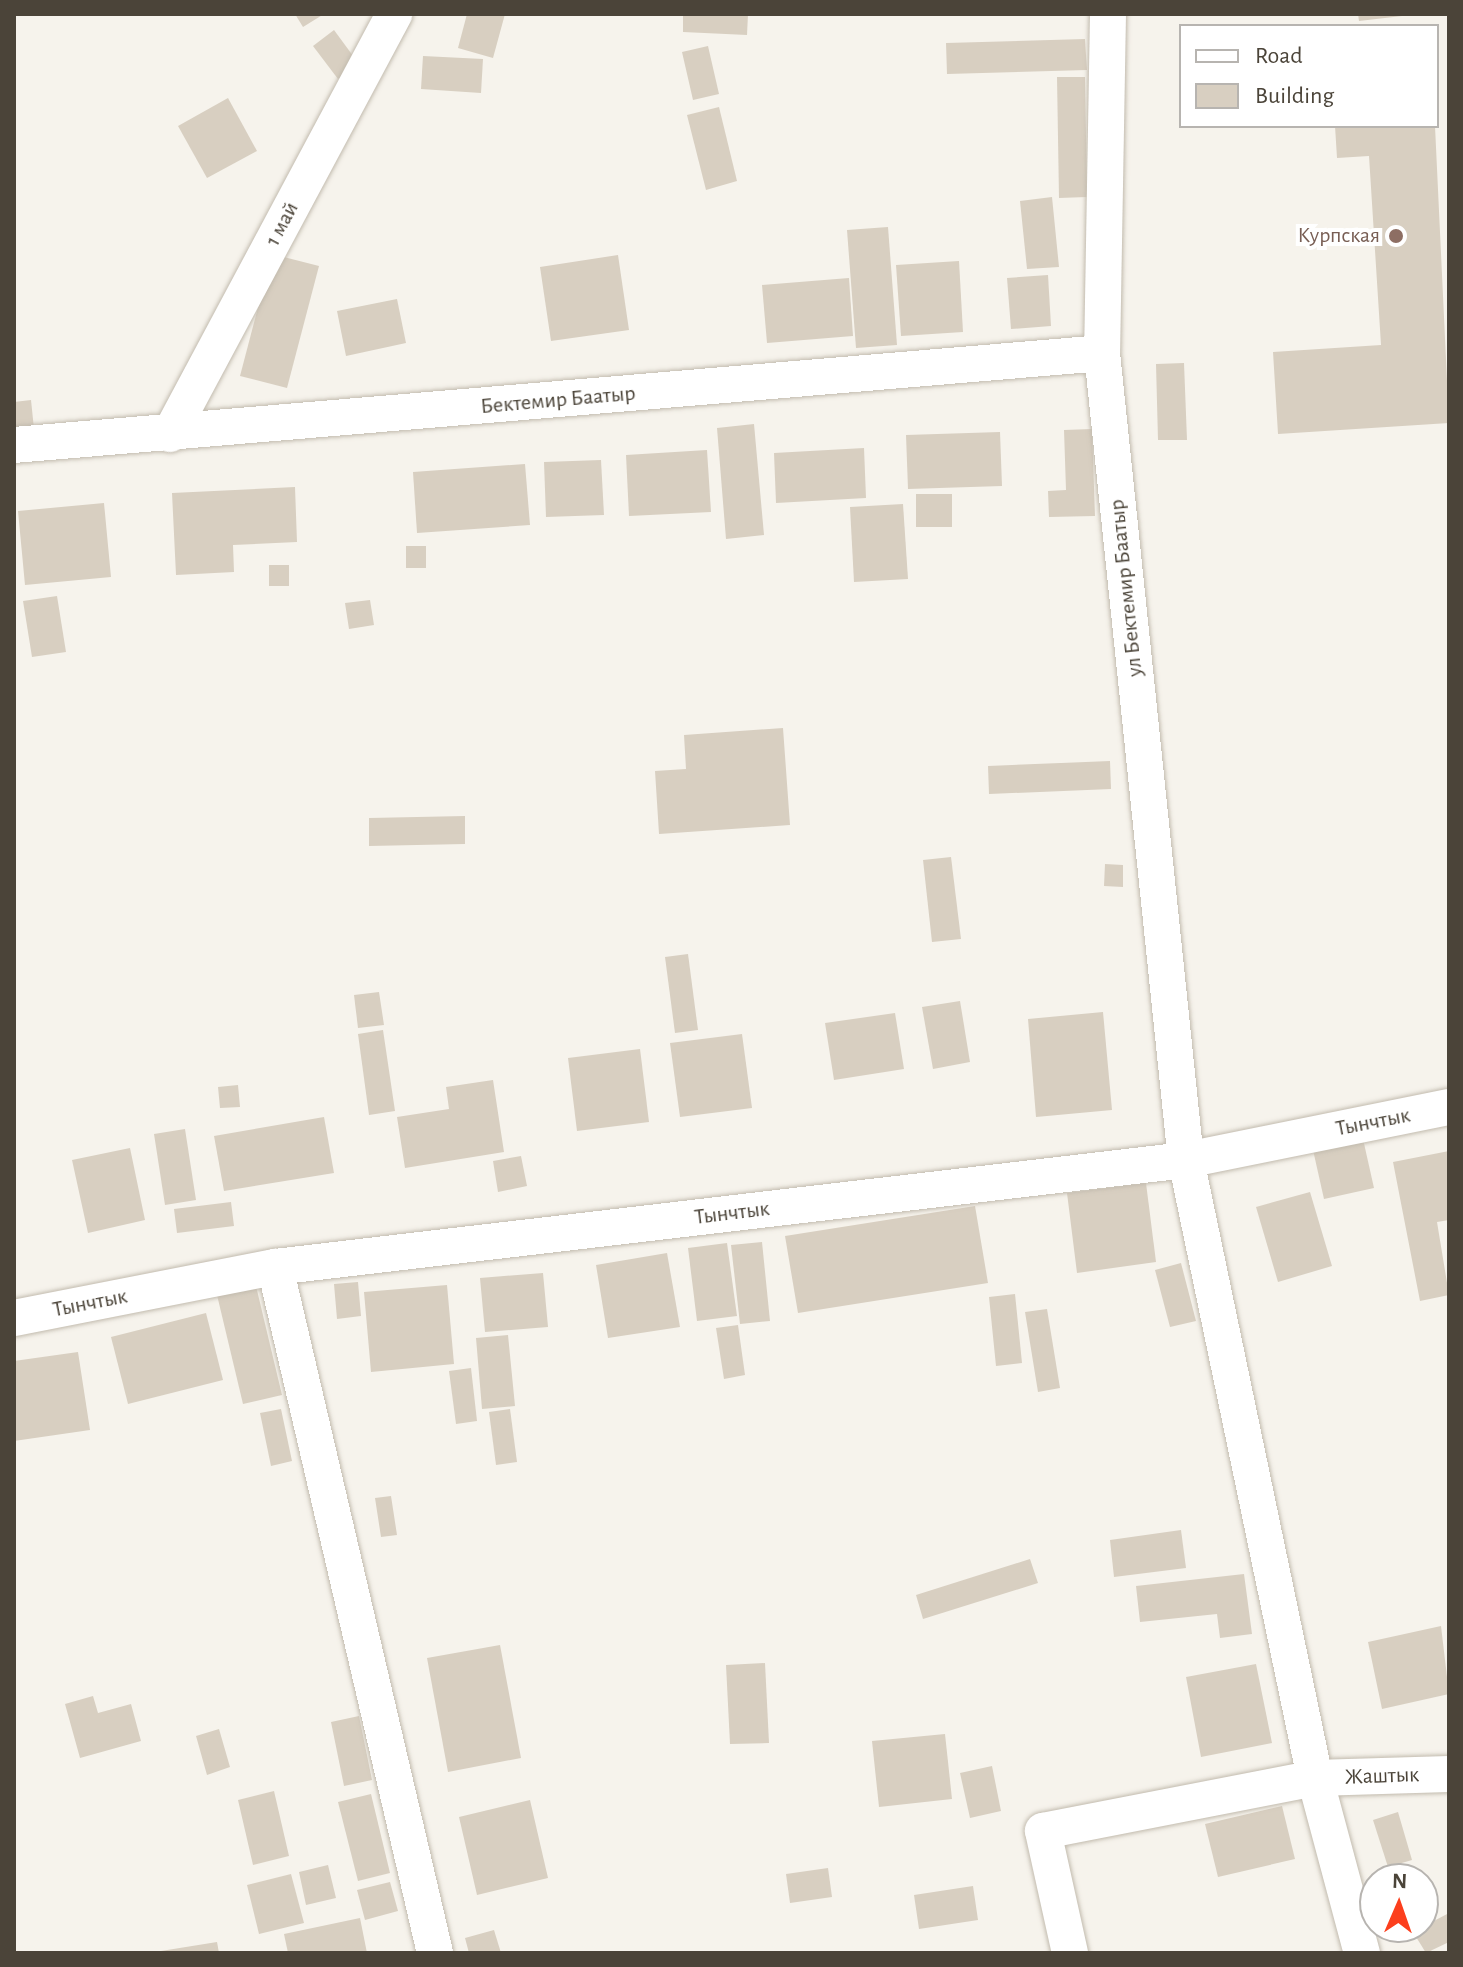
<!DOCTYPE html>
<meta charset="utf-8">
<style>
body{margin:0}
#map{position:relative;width:1463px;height:1967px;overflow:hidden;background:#f6f3ec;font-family:"Alegreya Sans",sans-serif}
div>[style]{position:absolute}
.building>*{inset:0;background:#d8cfc1}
.roads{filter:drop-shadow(0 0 2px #c2bbae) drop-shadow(0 0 2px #c2bbae)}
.street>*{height:36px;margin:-18px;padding:0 18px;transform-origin:18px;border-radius:18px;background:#fff}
.dots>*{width:22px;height:22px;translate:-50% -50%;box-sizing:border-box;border:4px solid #fff;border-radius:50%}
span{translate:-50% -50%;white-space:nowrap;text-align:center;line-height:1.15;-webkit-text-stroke:8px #fff;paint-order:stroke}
.street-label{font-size:22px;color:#4b4439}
.education-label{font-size:22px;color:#785e54}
.right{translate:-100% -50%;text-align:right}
.frame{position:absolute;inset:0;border:16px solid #4b4439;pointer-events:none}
.legend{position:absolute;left:1179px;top:24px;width:260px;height:104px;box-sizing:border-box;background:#fff;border:2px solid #b7b4b0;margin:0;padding:10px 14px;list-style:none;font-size:24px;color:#4b4439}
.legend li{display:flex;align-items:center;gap:16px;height:40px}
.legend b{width:40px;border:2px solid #b7b4b0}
.north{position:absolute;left:1359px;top:1863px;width:80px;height:80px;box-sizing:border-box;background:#fff;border:2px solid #b7b4b0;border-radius:50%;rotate:2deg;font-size:22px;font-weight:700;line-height:32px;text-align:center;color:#4b4439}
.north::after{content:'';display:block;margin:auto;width:28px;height:36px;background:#fc3f1d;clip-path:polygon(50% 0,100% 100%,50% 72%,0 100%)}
</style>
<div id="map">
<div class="building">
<div style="clip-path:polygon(295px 14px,324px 14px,303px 27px)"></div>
<div style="clip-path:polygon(467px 14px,505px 14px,493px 58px,458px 48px)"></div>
<div style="clip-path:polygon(683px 14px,748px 14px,747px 35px,683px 32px)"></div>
<div style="clip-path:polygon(1358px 14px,1402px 14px,1402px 16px,1359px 21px)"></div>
<div style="clip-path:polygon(334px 30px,359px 64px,338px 79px,313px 46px)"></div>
<div style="clip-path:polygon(1085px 39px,1087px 70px,947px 74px,946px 43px)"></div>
<div style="clip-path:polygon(708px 46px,719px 94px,693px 100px,682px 52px)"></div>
<div style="clip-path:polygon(423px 56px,483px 59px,481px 93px,421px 89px)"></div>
<div style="clip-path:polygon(1057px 77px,1085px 77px,1087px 197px,1059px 198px)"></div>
<div style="clip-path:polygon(228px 98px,257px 151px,207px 178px,178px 126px)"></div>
<div style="clip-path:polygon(719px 107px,737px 181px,706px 190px,687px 115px)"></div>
<div style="clip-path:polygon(1335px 126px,1435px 126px,1449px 423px,1278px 434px,1273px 352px,1381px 345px,1369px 156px,1337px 158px)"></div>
<div style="clip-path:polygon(1052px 197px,1059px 267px,1027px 269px,1020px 201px)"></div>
<div style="clip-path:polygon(888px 227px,897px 345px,856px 348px,847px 230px)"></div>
<div style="clip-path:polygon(272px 254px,319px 266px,287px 388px,240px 376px)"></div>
<div style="clip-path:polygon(618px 255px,629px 330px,551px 341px,540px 267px)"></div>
<div style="clip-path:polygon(959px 261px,963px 332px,901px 336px,896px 265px)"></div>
<div style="clip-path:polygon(1048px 275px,1051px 326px,1011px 329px,1007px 278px)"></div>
<div style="clip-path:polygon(849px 278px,853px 336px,767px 343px,762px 285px)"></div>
<div style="clip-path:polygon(397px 299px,406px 343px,346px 356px,337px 311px)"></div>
<div style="clip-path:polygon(1184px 363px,1187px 440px,1158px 440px,1156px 364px)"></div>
<div style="clip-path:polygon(31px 400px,34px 429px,14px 432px,14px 402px)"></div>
<div style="clip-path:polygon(754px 424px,764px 535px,726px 539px,717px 428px)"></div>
<div style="clip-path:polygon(1092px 429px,1095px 516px,1049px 517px,1048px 491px,1066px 490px,1064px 430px)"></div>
<div style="clip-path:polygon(1000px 432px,1002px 486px,908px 489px,906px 435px)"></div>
<div style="clip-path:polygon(864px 448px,866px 498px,776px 503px,774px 453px)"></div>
<div style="clip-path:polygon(707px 450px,711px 512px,629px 516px,626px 455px)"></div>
<div style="clip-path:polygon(601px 460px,604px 515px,546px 517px,544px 462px)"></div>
<div style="clip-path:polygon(525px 464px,530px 525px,417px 533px,413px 472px)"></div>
<div style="clip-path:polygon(295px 487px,297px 542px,233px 545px,234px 572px,176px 575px,172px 493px)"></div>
<div style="clip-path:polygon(916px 494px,952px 494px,952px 527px,916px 527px)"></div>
<div style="clip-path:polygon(104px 503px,111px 577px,25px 585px,18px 511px)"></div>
<div style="clip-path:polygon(903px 504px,908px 579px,854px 582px,850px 507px)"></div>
<div style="clip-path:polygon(406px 546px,426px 546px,426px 568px,406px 568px)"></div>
<div style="clip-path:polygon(269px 565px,289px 565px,289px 586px,269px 586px)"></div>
<div style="clip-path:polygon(57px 596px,66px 652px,32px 657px,23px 601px)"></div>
<div style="clip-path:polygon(370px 600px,374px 625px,349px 629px,345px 603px)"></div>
<div style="clip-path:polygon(783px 728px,790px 825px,659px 834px,655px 771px,686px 769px,684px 735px)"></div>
<div style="clip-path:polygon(1110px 761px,1111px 789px,989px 794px,988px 766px)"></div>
<div style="clip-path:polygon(465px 816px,465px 844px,369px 846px,369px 818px)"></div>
<div style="clip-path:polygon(951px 857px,961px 939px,932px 942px,923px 860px)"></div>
<div style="clip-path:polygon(1105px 864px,1123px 865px,1123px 887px,1104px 886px)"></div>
<div style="clip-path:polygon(688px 954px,698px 1030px,675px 1033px,665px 957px)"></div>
<div style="clip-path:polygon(379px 992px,384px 1025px,358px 1028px,354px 995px)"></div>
<div style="clip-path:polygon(960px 1001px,970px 1062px,933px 1069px,922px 1007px)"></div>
<div style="clip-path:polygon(1103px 1012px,1112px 1110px,1036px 1117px,1028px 1019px)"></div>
<div style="clip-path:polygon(895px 1013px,904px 1069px,834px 1080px,825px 1023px)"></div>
<div style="clip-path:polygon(383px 1030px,395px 1111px,369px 1115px,358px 1034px)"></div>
<div style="clip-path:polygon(742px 1034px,752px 1108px,680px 1117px,670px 1043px)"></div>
<div style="clip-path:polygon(640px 1049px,649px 1122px,577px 1131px,568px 1058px)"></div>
<div style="clip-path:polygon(493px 1080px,504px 1152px,405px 1168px,397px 1117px,449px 1109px,446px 1087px)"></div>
<div style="clip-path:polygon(238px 1085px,240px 1107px,220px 1108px,218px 1087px)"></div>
<div style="clip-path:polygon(324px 1117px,334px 1173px,224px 1191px,214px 1136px)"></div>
<div style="clip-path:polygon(185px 1129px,196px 1200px,165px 1205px,154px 1134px)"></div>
<div style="clip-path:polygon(1363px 1139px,1374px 1188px,1324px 1199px,1313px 1150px)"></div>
<div style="clip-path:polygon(130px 1148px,145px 1220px,88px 1233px,72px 1160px)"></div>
<div style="clip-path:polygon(1449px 1151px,1449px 1220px,1437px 1222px,1449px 1295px,1420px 1301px,1393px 1162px)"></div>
<div style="clip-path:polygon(521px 1156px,527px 1186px,498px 1192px,493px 1161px)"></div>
<div style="clip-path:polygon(1146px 1183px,1156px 1262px,1077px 1273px,1067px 1193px)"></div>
<div style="clip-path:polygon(1310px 1192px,1332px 1266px,1278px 1282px,1256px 1207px)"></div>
<div style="clip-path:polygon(231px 1202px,234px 1226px,177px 1233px,174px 1209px)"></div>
<div style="clip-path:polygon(975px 1206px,988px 1283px,798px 1313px,785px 1236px)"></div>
<div style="clip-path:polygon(762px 1242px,770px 1321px,740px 1324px,731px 1245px)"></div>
<div style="clip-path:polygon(727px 1243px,737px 1316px,697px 1321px,688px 1248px)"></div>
<div style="clip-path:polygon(667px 1253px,680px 1327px,608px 1338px,596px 1265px)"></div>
<div style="clip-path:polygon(1181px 1263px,1196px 1321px,1170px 1327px,1155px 1270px)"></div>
<div style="clip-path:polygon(543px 1273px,548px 1327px,485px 1332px,480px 1278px)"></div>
<div style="clip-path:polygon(358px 1282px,361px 1316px,337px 1319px,334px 1284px)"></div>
<div style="clip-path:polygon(447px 1285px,454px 1364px,371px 1372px,364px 1292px)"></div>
<div style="clip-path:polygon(256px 1286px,282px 1395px,243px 1404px,217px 1295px)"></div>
<div style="clip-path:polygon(1015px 1294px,1022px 1363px,996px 1366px,989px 1297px)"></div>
<div style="clip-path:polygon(1047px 1309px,1060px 1388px,1038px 1392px,1025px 1312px)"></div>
<div style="clip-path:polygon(206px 1313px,223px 1380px,128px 1404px,111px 1337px)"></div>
<div style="clip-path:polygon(738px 1325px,745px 1375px,724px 1379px,716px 1328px)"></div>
<div style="clip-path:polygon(508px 1335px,515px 1406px,482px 1409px,476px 1338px)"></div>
<div style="clip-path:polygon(78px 1352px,90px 1430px,14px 1441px,14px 1361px)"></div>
<div style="clip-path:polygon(471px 1368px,477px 1421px,456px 1424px,449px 1371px)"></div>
<div style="clip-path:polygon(281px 1409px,292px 1461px,271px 1466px,260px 1413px)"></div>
<div style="clip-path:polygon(510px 1409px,517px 1462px,496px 1465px,489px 1412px)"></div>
<div style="clip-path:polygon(391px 1496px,397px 1535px,381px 1537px,375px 1498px)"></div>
<div style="clip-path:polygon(1181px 1530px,1186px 1568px,1114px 1577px,1110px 1540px)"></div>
<div style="clip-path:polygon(1030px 1559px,1038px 1583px,923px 1619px,916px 1595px)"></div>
<div style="clip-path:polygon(1244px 1574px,1252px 1634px,1220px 1638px,1217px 1614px,1140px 1622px,1136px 1586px)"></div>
<div style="clip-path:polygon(1441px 1626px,1449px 1694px,1382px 1709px,1368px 1642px)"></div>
<div style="clip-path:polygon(500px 1645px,521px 1758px,448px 1772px,427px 1658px)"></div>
<div style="clip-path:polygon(765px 1663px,769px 1743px,730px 1744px,726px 1665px)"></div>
<div style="clip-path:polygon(1256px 1664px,1272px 1743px,1201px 1757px,1186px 1677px)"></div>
<div style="clip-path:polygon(93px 1696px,98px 1713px,131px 1704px,141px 1741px,80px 1758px,65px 1704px)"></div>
<div style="clip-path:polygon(359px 1716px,372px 1780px,344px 1786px,331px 1722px)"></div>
<div style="clip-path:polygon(219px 1729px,230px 1767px,207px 1775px,196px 1736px)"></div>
<div style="clip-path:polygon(945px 1734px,952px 1799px,879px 1807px,872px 1741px)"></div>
<div style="clip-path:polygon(992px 1766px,1001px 1811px,970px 1818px,960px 1773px)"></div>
<div style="clip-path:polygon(274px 1791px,289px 1856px,253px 1865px,238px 1800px)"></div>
<div style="clip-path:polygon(371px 1794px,390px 1873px,358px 1881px,338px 1802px)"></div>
<div style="clip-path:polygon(530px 1800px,548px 1878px,477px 1895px,459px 1817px)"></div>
<div style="clip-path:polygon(1282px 1806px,1295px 1859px,1218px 1877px,1205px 1824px)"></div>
<div style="clip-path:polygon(1398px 1812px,1412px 1860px,1388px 1867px,1373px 1820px)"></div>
<div style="clip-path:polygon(328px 1865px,336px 1898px,306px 1905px,299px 1872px)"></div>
<div style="clip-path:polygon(828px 1868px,832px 1897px,790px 1903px,786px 1874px)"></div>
<div style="clip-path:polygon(291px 1874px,304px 1923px,259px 1934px,247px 1885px)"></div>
<div style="clip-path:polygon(390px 1882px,398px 1911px,365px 1920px,357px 1890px)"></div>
<div style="clip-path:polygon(973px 1886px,978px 1920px,919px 1929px,914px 1895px)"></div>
<div style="clip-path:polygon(1449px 1913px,1449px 1942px,1426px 1953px,1413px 1932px)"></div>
<div style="clip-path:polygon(360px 1918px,367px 1953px,288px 1953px,284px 1934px)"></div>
<div style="clip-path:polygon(494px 1930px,501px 1953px,469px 1953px,465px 1938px)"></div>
<div style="clip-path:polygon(217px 1942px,219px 1953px,161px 1953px,161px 1951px)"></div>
</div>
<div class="roads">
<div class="street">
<div style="left:1108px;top:14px;width:339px;rotate:91deg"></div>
<div style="left:1102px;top:353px;width:811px;rotate:84.06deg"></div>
<div style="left:1186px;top:1160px;width:631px;rotate:78.21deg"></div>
<div style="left:1315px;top:1778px;width:181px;rotate:75deg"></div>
<div style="left:170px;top:434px;width:476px;rotate:-61.9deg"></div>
<div style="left:14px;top:445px;width:1092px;rotate:-4.83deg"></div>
<div style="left:275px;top:1267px;width:704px;rotate:76.87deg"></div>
<div style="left:14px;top:1318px;width:266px;rotate:-11.1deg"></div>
<div style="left:275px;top:1267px;width:917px;rotate:-6.7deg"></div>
<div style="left:1186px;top:1160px;width:268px;rotate:-11.4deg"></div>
<div style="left:1070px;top:1953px;width:125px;rotate:-102.5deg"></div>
<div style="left:1043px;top:1831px;width:277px;rotate:-11deg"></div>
<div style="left:1315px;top:1778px;width:134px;rotate:-1.7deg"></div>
</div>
</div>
<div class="dots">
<div style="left:1396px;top:236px;background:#8d6e63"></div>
</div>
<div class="street-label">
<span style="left:282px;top:224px;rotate:-62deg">1 май</span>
<span style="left:558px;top:400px;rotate:-5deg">Бектемир Баатыр</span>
<span style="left:1126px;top:588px;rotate:-96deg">ул Бектемир Баатыр</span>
<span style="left:1373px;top:1122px;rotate:-11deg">Тынчтык</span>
<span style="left:732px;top:1213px;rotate:-7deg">Тынчтык</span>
<span style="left:90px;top:1303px;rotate:-11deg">Тынчтык</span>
<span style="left:1382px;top:1776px;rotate:-2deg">Жаштык</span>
</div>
<div class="education-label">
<span class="right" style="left:1380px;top:236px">Курпская</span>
</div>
<div class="frame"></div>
<ul class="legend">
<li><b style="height:10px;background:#fff"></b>Road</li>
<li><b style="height:22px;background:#d8cfc1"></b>Building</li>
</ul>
<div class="north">N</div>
</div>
